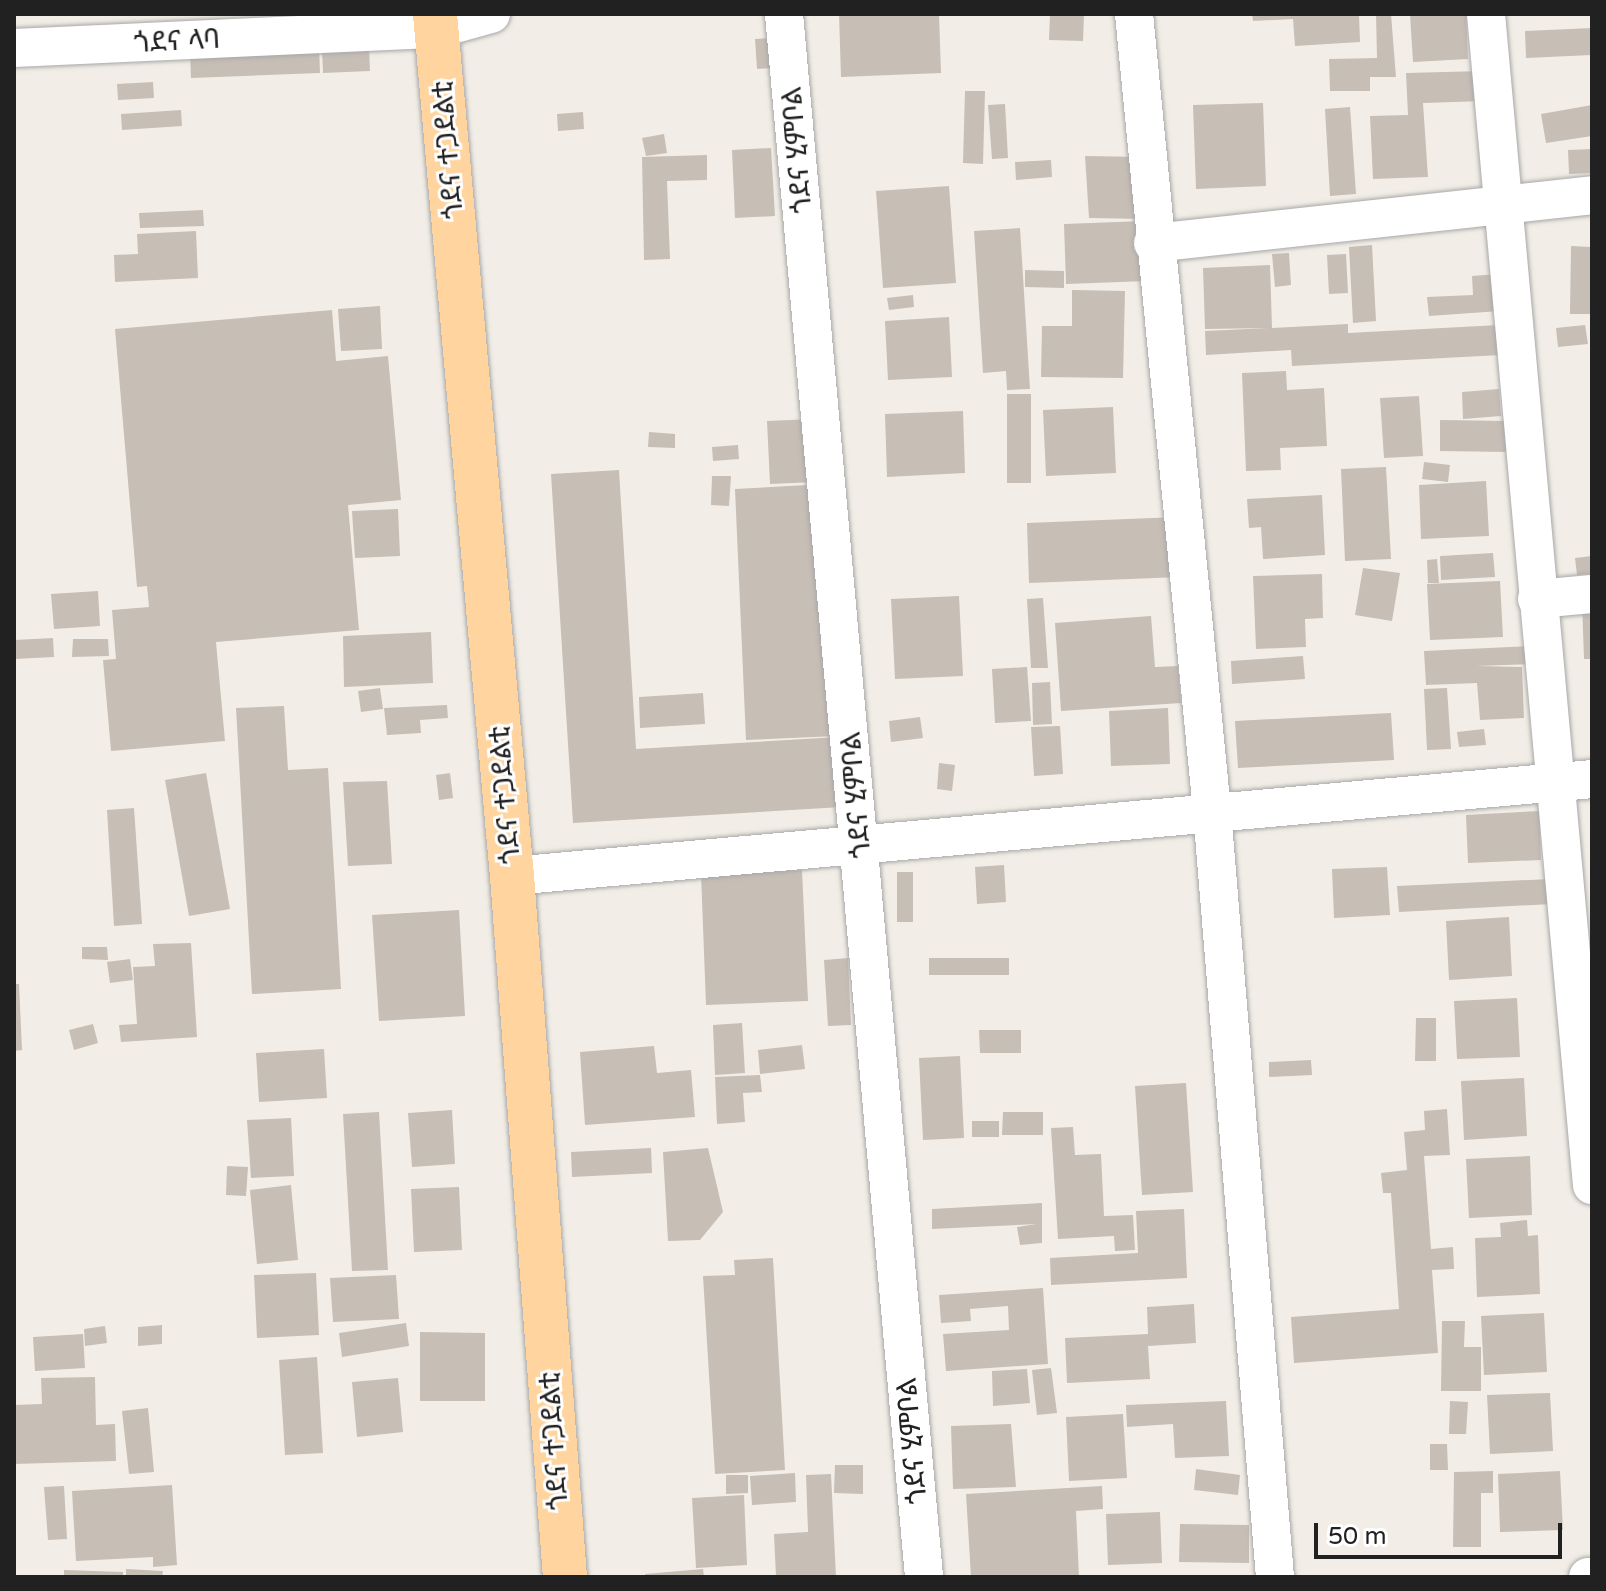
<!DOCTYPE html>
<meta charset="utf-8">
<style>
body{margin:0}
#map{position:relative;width:1606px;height:1591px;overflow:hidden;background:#f2eee7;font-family:"Varela Round","Noto Sans Ethiopic",sans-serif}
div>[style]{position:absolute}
.building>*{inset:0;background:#c7beb6}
.roads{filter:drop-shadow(0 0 2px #a8a8a8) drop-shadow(0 0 2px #a8a8a8)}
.minor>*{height:38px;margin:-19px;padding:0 19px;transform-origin:19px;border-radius:19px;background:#fff}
.major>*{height:44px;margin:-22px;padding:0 22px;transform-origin:22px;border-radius:22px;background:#ffd49f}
span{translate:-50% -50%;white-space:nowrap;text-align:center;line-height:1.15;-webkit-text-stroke:6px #fff;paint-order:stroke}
.street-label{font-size:28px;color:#212121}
.frame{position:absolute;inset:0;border:16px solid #212121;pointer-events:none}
.scale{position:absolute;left:1314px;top:1523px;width:248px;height:36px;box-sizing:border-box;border:4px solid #212121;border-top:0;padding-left:10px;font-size:24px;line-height:28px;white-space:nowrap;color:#212121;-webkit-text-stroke:6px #fff;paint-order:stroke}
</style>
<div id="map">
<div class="building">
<div style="clip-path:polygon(839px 14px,939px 14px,941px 73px,841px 77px)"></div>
<div style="clip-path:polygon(1050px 14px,1084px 14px,1083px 41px,1049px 40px)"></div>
<div style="clip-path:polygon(1252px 14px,1359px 14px,1360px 42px,1295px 46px,1293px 19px,1253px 21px)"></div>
<div style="clip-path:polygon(1376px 14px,1391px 14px,1396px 77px,1370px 77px,1370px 91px,1330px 91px,1329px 59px,1377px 58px)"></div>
<div style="clip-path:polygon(1410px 14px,1466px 14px,1468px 59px,1413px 62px)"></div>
<div style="clip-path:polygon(1592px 28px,1592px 55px,1526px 58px,1525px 31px)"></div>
<div style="clip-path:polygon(771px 38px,772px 68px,757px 69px,755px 39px)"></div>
<div style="clip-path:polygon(319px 46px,320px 73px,191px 78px,190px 51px)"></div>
<div style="clip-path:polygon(369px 47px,370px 71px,323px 73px,322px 49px)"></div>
<div style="clip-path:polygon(1483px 71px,1484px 101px,1423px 103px,1428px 177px,1373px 179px,1370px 116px,1408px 115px,1406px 73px)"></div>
<div style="clip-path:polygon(153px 82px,154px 98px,118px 100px,117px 84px)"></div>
<div style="clip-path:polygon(965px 91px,985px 91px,983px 164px,963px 163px)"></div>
<div style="clip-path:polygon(1263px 103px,1266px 186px,1196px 189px,1193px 105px)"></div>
<div style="clip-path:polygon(1005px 104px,1008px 158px,992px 159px,988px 105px)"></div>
<div style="clip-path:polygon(1592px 105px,1592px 136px,1546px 143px,1541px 114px)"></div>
<div style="clip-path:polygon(1350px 107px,1356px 194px,1330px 196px,1325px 109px)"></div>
<div style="clip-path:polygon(181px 110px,182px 126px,122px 130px,121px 114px)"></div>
<div style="clip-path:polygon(583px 112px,584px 129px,558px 131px,557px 114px)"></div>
<div style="clip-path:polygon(664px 134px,667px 153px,646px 156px,642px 138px)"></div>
<div style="clip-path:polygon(771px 148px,775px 216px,735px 218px,732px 150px)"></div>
<div style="clip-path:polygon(1592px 149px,1592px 173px,1569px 174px,1568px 150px)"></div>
<div style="clip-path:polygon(707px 155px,707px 180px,667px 181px,670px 259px,644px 260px,642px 157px)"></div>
<div style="clip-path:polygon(1085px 156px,1145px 157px,1144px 219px,1089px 218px)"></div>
<div style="clip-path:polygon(1051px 160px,1052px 177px,1016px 180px,1015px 162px)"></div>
<div style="clip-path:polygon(949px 186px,956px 283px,883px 288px,876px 191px)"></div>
<div style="clip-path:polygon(203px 210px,204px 226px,140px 228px,139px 213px)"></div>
<div style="clip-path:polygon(1144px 221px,1147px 281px,1066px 284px,1064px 224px)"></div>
<div style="clip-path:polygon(1020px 228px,1030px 389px,1007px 390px,1006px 371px,983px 373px,974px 231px)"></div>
<div style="clip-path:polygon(196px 231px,198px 278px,115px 282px,114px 255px,138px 254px,137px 234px)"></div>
<div style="clip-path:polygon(1372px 245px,1376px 321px,1353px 323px,1349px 247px)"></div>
<div style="clip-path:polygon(1571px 246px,1592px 247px,1592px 314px,1570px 314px)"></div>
<div style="clip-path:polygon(1289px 253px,1291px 285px,1275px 287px,1272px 254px)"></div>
<div style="clip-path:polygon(1346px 254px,1348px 293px,1329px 294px,1327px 255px)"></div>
<div style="clip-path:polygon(1270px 265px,1272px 328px,1348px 324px,1348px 333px,1499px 325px,1501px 355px,1292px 366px,1291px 350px,1206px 355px,1205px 331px,1269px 328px,1205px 329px,1203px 268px)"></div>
<div style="clip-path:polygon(1025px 270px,1064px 271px,1064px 288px,1025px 287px)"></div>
<div style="clip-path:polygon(1498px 274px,1500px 311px,1429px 316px,1427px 297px,1473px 295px,1472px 276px)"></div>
<div style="clip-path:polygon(1072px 290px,1125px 291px,1123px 378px,1041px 377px,1042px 326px,1072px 326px)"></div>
<div style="clip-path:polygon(913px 295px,914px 307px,889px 310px,887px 298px)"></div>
<div style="clip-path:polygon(380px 306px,382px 349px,341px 351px,338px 309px)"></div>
<div style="clip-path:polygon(332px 310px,336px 361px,388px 356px,401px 500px,348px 505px,359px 630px,216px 642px,225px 741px,111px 751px,103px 660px,116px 659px,112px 610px,149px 607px,147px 586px,137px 587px,115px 329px)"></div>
<div style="clip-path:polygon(949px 317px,952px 377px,888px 380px,885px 321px)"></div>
<div style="clip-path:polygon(1585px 325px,1588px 344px,1558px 347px,1556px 328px)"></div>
<div style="clip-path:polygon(1286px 371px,1287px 390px,1324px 388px,1327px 446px,1280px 448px,1281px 470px,1246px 471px,1242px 373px)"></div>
<div style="clip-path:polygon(1499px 389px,1501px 416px,1463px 419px,1462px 392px)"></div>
<div style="clip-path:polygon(1007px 394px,1031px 394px,1031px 483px,1007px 483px)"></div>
<div style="clip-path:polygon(1419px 396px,1423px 456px,1384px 458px,1380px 398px)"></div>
<div style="clip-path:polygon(1113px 407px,1116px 473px,1046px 476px,1043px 410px)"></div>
<div style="clip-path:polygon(963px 411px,965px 473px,887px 477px,885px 414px)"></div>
<div style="clip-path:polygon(813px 419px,816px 482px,770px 484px,767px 421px)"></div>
<div style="clip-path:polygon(1440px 420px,1507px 421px,1506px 452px,1440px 451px)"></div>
<div style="clip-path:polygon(649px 432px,675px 434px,675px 448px,648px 447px)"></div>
<div style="clip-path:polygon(738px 445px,739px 459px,713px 461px,712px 447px)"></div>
<div style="clip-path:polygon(1424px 462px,1450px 465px,1448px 482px,1422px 479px)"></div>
<div style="clip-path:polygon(1386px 467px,1391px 559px,1345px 561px,1341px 469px)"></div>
<div style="clip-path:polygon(619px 470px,636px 749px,838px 737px,842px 807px,573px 823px,551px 474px)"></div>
<div style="clip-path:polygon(712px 476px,731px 476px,729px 506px,711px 505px)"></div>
<div style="clip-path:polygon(1486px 481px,1489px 536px,1421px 539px,1419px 485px)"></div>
<div style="clip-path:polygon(825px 484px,837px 736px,746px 740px,735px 489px)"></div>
<div style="clip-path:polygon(1322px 495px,1325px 555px,1263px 559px,1261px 527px,1249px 528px,1247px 499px)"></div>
<div style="clip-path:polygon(398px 509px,400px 556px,355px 558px,352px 511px)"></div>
<div style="clip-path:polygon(1178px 517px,1180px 577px,1029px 583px,1027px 523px)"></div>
<div style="clip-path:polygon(1493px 553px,1495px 577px,1441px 580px,1440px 556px)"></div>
<div style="clip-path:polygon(1592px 556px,1592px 574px,1577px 575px,1575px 558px)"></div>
<div style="clip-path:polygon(1437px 559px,1439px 583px,1428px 583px,1427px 560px)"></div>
<div style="clip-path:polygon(1363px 568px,1400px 573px,1392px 621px,1355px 615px)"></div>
<div style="clip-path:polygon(1322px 574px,1323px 618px,1305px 619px,1306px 647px,1256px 649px,1253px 576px)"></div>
<div style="clip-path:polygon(1500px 581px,1503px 637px,1430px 640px,1427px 584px)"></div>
<div style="clip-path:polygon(98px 591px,100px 626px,54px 629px,51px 594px)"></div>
<div style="clip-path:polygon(959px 596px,963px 676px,895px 679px,891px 599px)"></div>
<div style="clip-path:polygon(1043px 598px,1048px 668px,1031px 668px,1027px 599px)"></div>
<div style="clip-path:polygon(1582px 602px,1592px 602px,1592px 659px,1584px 659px)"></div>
<div style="clip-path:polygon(1151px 616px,1155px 667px,1178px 666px,1181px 703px,1061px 711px,1055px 623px)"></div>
<div style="clip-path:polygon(431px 632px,433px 683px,344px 687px,343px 636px)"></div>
<div style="clip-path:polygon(53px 638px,54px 657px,14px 659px,14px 640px)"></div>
<div style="clip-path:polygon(73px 639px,108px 639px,109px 656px,72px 657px)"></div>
<div style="clip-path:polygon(1529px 646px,1530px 664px,1476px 666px,1522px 667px,1524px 718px,1480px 720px,1477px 683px,1426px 685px,1424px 651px)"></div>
<div style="clip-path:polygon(1303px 656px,1305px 679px,1232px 684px,1231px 661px)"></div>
<div style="clip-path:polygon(1027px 667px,1031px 721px,995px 723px,992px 669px)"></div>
<div style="clip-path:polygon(1050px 682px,1052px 724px,1033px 725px,1032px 683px)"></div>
<div style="clip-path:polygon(380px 688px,383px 709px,361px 712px,358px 691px)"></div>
<div style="clip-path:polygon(1447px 688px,1451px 749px,1427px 750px,1424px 689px)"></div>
<div style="clip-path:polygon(703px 693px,705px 724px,640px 728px,639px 697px)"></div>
<div style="clip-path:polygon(447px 705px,448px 718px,420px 720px,421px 733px,387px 735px,384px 708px)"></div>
<div style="clip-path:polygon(284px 706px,288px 770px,328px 768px,341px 989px,252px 994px,236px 708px)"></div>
<div style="clip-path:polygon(1168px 708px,1170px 764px,1111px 766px,1109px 711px)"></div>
<div style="clip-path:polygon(1391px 713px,1394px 760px,1238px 768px,1235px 721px)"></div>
<div style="clip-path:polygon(920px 717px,923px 738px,891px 742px,889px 721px)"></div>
<div style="clip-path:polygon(1060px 726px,1063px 774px,1034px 776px,1031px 727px)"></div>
<div style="clip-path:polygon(1484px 729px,1486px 745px,1459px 747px,1457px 732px)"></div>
<div style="clip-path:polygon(939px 763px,955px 765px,952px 791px,937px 789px)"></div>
<div style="clip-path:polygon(206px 773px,230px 909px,189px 916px,165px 780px)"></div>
<div style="clip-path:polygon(450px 773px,453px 798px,439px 800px,436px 775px)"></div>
<div style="clip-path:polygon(387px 781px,392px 864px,348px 866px,343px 782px)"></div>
<div style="clip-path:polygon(134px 808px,142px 924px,114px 926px,107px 810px)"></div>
<div style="clip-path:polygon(1539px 811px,1541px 860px,1468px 863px,1466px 815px)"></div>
<div style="clip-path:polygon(1004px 865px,1006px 902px,977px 904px,975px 867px)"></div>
<div style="clip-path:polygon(1387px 867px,1390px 915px,1334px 918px,1332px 869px)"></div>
<div style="clip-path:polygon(802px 870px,808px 1001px,706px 1005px,701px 874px)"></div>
<div style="clip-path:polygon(897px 872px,913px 872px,913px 922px,897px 922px)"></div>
<div style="clip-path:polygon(1550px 879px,1552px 904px,1399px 912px,1397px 886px)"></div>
<div style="clip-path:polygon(459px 910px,465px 1016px,379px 1021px,372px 915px)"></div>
<div style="clip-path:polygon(1509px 917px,1512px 976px,1449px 980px,1446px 921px)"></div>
<div style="clip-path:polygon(191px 943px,197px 1037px,121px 1042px,119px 1025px,137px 1024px,133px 967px,155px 966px,153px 944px)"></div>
<div style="clip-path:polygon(82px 947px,107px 947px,108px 960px,82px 959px)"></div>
<div style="clip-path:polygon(848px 958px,851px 1025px,828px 1026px,824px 960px)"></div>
<div style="clip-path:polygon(929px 958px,1009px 958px,1009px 975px,929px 975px)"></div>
<div style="clip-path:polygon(130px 959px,133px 980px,110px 983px,107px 962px)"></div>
<div style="clip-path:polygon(14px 984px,19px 984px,22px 1050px,14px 1051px)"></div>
<div style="clip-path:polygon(1517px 998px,1520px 1057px,1457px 1059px,1454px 1001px)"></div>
<div style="clip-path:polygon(1416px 1018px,1436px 1018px,1436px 1061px,1415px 1061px)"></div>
<div style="clip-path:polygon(742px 1023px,745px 1073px,715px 1075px,713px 1025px)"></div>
<div style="clip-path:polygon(93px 1024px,98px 1043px,74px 1050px,69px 1030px)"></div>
<div style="clip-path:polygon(979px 1030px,1021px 1030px,1021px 1053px,980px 1053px)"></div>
<div style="clip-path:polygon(802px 1045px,805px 1069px,760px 1074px,758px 1050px)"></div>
<div style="clip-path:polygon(654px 1046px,657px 1073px,691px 1070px,695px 1117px,585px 1125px,580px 1052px)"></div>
<div style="clip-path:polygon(324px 1049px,327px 1098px,259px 1102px,256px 1053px)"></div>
<div style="clip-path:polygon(960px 1056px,964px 1138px,923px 1140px,919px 1058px)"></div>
<div style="clip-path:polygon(1311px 1060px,1312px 1075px,1269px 1077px,1269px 1062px)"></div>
<div style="clip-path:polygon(760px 1075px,762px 1092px,743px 1093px,745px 1122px,717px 1124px,715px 1077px)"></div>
<div style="clip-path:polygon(1524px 1078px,1527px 1136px,1464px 1140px,1461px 1081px)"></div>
<div style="clip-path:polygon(1186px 1083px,1193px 1192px,1142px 1195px,1135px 1086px)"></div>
<div style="clip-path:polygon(1447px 1109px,1450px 1155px,1424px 1156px,1431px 1249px,1453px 1247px,1454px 1269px,1432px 1270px,1438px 1353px,1294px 1363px,1291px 1317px,1399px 1309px,1391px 1193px,1383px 1193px,1381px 1173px,1407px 1170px,1404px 1132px,1425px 1130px,1424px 1111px)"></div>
<div style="clip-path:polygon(452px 1110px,455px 1164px,412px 1167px,408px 1113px)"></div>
<div style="clip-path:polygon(379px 1112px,388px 1270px,352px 1271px,343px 1114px)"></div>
<div style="clip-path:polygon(1003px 1112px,1043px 1112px,1043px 1135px,1002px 1135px)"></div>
<div style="clip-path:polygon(291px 1118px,294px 1176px,251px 1178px,247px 1120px)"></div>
<div style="clip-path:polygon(972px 1121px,999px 1121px,999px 1137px,972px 1137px)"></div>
<div style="clip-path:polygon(1073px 1127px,1075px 1155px,1101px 1154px,1104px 1216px,1133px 1215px,1135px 1250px,1115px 1251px,1114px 1236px,1058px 1239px,1051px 1128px)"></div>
<div style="clip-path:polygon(651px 1148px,652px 1173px,572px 1177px,571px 1152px)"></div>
<div style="clip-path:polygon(708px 1148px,723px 1212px,700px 1240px,668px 1241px,663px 1152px)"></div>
<div style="clip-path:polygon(1530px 1156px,1532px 1215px,1469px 1218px,1466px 1159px)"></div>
<div style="clip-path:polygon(227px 1166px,248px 1167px,246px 1196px,226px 1195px)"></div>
<div style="clip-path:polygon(291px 1185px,298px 1260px,257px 1264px,250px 1190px)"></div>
<div style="clip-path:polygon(459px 1187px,462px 1250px,414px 1252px,411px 1189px)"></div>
<div style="clip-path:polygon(1042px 1203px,1042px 1243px,1020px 1245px,1017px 1227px,1037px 1224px,932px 1229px,932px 1209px)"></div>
<div style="clip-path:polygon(1184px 1209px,1187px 1278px,1051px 1285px,1050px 1258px,1138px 1253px,1136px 1211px)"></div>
<div style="clip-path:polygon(1527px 1220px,1528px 1236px,1538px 1235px,1540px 1294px,1477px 1297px,1475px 1238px,1501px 1237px,1500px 1223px)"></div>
<div style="clip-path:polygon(773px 1258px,785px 1470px,715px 1474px,703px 1276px,735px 1275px,734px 1260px)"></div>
<div style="clip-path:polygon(316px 1273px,319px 1335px,257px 1338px,254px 1275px)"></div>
<div style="clip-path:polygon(396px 1275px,399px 1319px,333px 1322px,330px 1278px)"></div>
<div style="clip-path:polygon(1043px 1288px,1048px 1364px,946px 1371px,943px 1334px,1009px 1330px,1008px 1306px,970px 1309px,971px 1321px,941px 1323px,939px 1295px)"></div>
<div style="clip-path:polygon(1194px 1304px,1196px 1343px,1148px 1346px,1150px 1379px,1067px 1383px,1065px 1338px,1148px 1334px,1147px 1307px)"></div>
<div style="clip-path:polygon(1544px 1313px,1547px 1372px,1484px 1375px,1481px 1316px)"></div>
<div style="clip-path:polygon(1442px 1321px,1465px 1321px,1464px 1347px,1481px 1347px,1481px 1391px,1441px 1391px)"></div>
<div style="clip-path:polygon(406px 1323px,409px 1346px,342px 1357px,339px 1333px)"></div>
<div style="clip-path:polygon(162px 1325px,162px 1344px,138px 1346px,138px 1327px)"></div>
<div style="clip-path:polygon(105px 1326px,107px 1343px,85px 1346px,84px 1329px)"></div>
<div style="clip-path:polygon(420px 1332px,485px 1333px,485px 1401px,420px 1401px)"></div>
<div style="clip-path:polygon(83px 1334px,85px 1368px,35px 1371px,33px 1337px)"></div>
<div style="clip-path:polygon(317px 1357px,323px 1453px,285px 1455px,279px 1360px)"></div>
<div style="clip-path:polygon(1051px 1368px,1057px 1413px,1037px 1415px,1032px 1370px)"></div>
<div style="clip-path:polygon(1027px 1369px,1030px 1403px,993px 1406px,992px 1371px)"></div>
<div style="clip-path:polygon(95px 1377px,96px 1425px,115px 1424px,116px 1461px,14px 1464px,14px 1405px,42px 1404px,41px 1378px)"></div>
<div style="clip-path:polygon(398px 1378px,403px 1432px,357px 1437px,352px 1382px)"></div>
<div style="clip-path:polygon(1550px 1393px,1553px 1451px,1490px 1454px,1487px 1395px)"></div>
<div style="clip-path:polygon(1226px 1401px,1229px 1456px,1175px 1458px,1173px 1424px,1127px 1427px,1126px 1405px)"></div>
<div style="clip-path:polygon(1450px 1401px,1468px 1402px,1466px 1434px,1449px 1434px)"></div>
<div style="clip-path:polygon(148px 1408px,154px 1472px,129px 1474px,122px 1411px)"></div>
<div style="clip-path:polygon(1123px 1414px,1127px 1478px,1069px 1481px,1066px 1417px)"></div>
<div style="clip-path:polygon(1011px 1424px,1016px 1487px,953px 1489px,951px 1426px)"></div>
<div style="clip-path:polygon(1430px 1444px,1447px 1444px,1448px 1470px,1430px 1470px)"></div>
<div style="clip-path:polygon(835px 1465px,863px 1465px,863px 1494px,834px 1493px)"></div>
<div style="clip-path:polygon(1196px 1469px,1240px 1475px,1238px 1495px,1194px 1490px)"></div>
<div style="clip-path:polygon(1493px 1471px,1493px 1493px,1481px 1493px,1481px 1547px,1453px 1547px,1454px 1472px)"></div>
<div style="clip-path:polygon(1560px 1471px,1563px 1530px,1500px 1532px,1498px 1474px)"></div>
<div style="clip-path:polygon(795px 1473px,796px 1502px,752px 1505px,750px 1476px)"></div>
<div style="clip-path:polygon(831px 1474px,836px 1577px,776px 1577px,774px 1534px,808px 1532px,806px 1475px)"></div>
<div style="clip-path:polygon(726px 1475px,748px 1475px,748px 1493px,726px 1494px)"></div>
<div style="clip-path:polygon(172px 1485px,177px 1565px,153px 1567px,153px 1557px,76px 1561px,72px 1491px)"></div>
<div style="clip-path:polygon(64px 1486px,67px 1539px,48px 1540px,44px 1487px)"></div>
<div style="clip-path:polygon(1102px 1486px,1103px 1509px,1076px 1511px,1079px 1577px,971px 1577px,966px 1494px)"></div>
<div style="clip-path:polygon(744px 1495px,747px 1565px,696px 1568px,692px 1498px)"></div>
<div style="clip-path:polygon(1160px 1512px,1162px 1563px,1108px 1565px,1106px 1514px)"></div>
<div style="clip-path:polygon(1180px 1524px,1249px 1525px,1249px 1563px,1179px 1562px)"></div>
<div style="clip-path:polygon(126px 1569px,163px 1571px,162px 1577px,126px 1577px)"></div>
<div style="clip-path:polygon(703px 1569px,704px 1577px,645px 1577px,645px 1574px)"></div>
<div style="clip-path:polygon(64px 1570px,123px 1572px,123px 1577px,64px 1577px)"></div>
</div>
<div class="roads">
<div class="minor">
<div style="left:784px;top:14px;width:1569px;rotate:84.88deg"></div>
<div style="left:1134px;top:14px;width:801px;rotate:84.41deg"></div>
<div style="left:1212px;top:811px;width:769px;rotate:85.3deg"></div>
<div style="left:1486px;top:14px;width:1176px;rotate:84.83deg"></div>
<div style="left:14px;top:48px;width:423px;rotate:-2.6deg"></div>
<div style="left:437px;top:29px;width:56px;rotate:-15.5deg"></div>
<div style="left:1153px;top:243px;width:442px;rotate:-6.2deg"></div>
<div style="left:1537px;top:599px;width:55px;rotate:-5.2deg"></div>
<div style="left:512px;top:876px;width:1084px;rotate:-5.13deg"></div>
<div style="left:1588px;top:1577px;width:4px"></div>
</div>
<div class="major">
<div style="left:435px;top:14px;width:865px;rotate:84.9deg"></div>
<div style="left:512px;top:876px;width:703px;rotate:85.68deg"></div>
</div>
</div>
<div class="street-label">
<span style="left:177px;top:41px;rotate:-3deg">ጎደና ላባ</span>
<span style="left:448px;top:150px;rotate:-95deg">ጎደና ተጋደልቲ</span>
<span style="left:797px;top:150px;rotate:-95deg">ጎደና ሂምቦል</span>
<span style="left:505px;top:795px;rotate:-95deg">ጎደና ተጋደልቲ</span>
<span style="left:856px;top:795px;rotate:-95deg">ጎደና ሂምቦል</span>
<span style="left:554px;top:1441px;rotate:-94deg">ጎደና ተጋደልቲ</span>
<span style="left:912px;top:1441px;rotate:-95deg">ጎደና ሂምቦል</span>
</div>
<div class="frame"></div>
<div class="scale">50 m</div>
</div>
